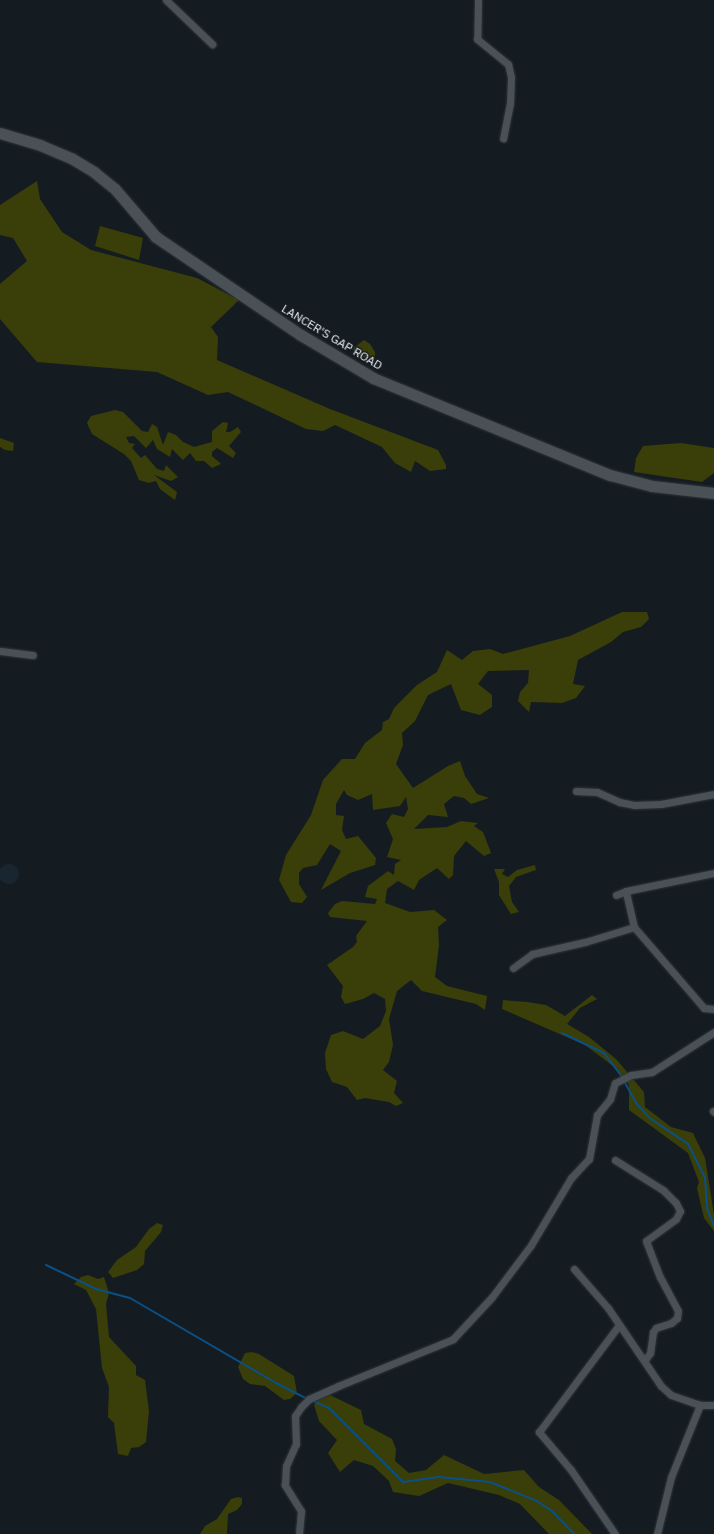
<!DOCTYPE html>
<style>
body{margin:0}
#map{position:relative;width:714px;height:1534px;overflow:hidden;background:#151c21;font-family:"IBM Plex Sans",sans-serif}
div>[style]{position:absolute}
.built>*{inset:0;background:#1a262f}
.round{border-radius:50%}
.green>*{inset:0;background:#3a3e08}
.stream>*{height:2px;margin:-1px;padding:0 1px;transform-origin:1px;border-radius:1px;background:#0a5087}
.roads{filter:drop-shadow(0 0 1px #313539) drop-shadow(0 0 1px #313539)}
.street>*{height:7px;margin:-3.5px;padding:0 3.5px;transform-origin:3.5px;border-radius:3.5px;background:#495157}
.secondary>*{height:11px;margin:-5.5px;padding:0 5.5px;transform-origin:5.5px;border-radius:5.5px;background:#495157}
span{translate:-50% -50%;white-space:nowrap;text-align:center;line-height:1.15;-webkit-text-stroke:3px #151c21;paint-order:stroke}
.street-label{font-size:12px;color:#ebf0f3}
</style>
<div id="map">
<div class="built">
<div class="round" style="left:-1px;top:864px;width:20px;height:20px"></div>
</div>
<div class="green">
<div style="clip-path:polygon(37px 181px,40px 199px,62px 232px,91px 250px,197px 278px,239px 300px,211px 327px,218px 337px,217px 360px,330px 409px,438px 450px,446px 465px,446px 469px,430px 471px,415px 461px,411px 472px,395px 463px,382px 447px,335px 425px,323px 431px,306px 429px,228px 392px,208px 395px,157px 372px,37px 362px,0 319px,0 284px,27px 261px,13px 238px,0 235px,0 205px)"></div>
<div style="clip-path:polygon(100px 226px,143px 238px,139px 260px,95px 246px)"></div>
<div style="clip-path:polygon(364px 340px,370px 344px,375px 352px,375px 360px,372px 363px,352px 349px)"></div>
<div style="clip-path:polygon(115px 410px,123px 412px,142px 431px,148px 432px,152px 424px,157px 427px,163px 445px,168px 432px,176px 435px,183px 442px,194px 447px,212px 442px,212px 431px,223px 422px,228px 423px,226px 432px,230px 432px,238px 427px,241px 432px,229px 446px,236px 453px,233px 458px,217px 448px,212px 452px,212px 456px,221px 464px,212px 468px,204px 461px,196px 461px,190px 453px,183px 460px,172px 449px,170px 457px,157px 449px,153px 440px,146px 448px,134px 436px,126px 437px,129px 443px,135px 444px,132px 448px,141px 458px,145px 455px,157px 469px,164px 471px,166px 465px,178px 477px,171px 481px,154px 475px,177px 492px,175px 500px,160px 489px,156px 481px,149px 483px,139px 480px,131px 461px,124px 454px,92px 434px,87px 423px,91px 416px)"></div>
<div style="clip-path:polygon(0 438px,14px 443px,13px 451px,5px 450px,0 447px)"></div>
<div style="clip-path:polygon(681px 443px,714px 448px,714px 473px,702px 482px,634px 472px,636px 458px,643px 446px)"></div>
<div style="clip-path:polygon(622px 612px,647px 612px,649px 619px,641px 627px,623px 632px,611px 642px,578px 660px,573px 684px,585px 686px,576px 698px,562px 703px,531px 702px,529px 712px,518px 701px,520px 692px,528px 683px,529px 670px,488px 671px,478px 684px,492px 695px,492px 707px,480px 715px,461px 710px,451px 684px,428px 695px,415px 721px,402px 733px,403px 745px,396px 764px,413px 788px,448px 766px,460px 761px,465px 776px,477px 794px,489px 798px,471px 804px,464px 798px,454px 796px,444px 804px,448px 817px,428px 815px,414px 829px,447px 827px,461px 821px,478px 823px,474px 826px,483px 832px,491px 853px,484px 856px,466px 841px,454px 856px,453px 875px,449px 879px,437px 868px,419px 880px,414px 890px,398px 881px,387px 889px,385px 903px,410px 912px,434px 910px,447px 920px,438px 927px,439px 945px,435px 977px,447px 986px,487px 996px,485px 1010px,476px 1004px,422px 991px,411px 980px,397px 991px,389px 1019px,393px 1045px,389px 1062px,383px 1070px,397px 1081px,394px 1093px,403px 1103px,396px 1106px,389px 1102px,365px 1098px,357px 1100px,347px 1087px,332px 1082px,326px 1069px,325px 1053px,331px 1035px,343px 1031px,363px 1039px,380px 1026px,386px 1011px,385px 999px,374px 993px,363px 999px,345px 1004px,341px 997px,343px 986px,327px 965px,353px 947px,357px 942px,356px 936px,367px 921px,330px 917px,328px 913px,335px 904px,342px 901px,375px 904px,377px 899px,365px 897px,368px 886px,388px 871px,394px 875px,395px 864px,401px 860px,387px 857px,393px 839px,386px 823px,392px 814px,404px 817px,408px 809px,406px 797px,400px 806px,373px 810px,372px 794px,358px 800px,347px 795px,344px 790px,336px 804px,336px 815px,344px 816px,342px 830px,346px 839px,358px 836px,376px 858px,375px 865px,350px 873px,321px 890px,341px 851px,330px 844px,317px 865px,303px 868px,299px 873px,299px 884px,307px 897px,302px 903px,291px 902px,279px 880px,286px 855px,311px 815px,323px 780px,342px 759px,355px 759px,365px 743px,382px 730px,383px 722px,389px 719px,394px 708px,417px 685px,437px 672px,447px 650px,462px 660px,473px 651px,490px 649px,503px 654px,570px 636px)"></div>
<div style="clip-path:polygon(535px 865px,536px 870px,516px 877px,509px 886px,512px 902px,519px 912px,511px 914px,499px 895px,499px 882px,494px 869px,505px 869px,502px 874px,508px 877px,517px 870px)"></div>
<div style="clip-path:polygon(592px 995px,597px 999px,580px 1008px,567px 1024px,589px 1037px,616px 1059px,644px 1092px,645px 1107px,671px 1127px,693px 1133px,705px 1158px,714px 1215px,714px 1231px,704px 1218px,697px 1188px,699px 1182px,688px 1153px,629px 1110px,629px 1085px,617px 1069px,585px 1045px,502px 1009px,503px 1000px,527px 1002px,546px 1005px,565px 1016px)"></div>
<div style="clip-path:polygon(157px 1223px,163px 1225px,161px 1232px,145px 1251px,144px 1264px,137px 1270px,113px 1278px,108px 1272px,117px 1260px,136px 1247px,149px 1229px)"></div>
<div style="clip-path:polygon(88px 1275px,98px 1279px,104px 1277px,109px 1293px,106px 1304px,109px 1337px,136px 1366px,136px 1375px,145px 1380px,149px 1411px,146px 1442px,139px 1447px,131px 1448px,128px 1456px,118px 1454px,114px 1423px,108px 1417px,109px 1387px,102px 1368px,96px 1309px,86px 1290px,74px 1284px,81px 1277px)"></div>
<div style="clip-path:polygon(252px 1352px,259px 1354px,294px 1376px,297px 1393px,290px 1399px,284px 1400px,265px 1386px,250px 1384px,243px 1379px,238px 1367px,245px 1353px)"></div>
<div style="clip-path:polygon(330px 1395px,361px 1410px,364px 1424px,392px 1439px,396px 1449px,395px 1461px,409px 1473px,426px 1470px,444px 1455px,484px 1474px,524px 1470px,539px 1487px,559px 1500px,592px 1534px,549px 1534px,520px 1504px,499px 1495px,448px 1483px,419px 1496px,393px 1492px,389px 1481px,373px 1466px,354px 1460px,340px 1472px,328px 1453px,337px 1440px,319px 1421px,314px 1405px,318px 1400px)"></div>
<div style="clip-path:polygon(238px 1497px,242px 1498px,242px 1504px,237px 1510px,228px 1514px,227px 1534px,200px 1534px,205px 1526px,217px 1519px,231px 1499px)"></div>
</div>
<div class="stream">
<div style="left:562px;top:1033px;width:47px;rotate:25.5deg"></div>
<div style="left:604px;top:1053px;width:30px;rotate:53deg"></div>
<div style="left:624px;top:1081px;width:25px;rotate:61deg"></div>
<div style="left:636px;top:1103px;width:22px;rotate:47deg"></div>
<div style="left:651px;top:1119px;width:45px;rotate:34deg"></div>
<div style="left:688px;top:1144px;width:38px;rotate:63deg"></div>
<div style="left:705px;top:1178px;width:30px;rotate:86deg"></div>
<div style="left:707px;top:1208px;width:19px;rotate:69deg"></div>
<div style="left:46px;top:1265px;width:55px;rotate:25.6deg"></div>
<div style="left:96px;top:1289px;width:35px;rotate:15deg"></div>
<div style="left:130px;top:1298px;width:169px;rotate:30.2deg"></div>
<div style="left:276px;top:1383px;width:35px;rotate:27deg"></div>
<div style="left:311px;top:1400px;width:20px;rotate:24deg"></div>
<div style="left:329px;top:1408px;width:105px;rotate:45deg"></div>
<div style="left:403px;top:1482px;width:36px;rotate:-8deg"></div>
<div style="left:439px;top:1477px;width:51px;rotate:5.6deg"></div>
<div style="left:490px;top:1482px;width:51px;rotate:22deg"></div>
<div style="left:537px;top:1501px;width:18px;rotate:34deg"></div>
<div style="left:552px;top:1511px;width:32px;rotate:46deg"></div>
</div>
<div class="roads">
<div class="street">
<div style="left:166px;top:0;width:64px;rotate:43.7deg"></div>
<div style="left:478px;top:0;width:39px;rotate:91deg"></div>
<div style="left:477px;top:39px;width:40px;rotate:39deg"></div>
<div style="left:508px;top:64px;width:13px;rotate:77deg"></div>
<div style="left:511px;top:77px;width:26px;rotate:92deg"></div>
<div style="left:510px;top:103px;width:36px;rotate:101deg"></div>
<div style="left:0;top:651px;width:33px;rotate:7deg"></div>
<div style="left:576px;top:791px;width:21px;rotate:3deg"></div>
<div style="left:597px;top:792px;width:24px;rotate:24deg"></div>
<div style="left:619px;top:802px;width:15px;rotate:11deg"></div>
<div style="left:634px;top:805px;width:27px;rotate:-2deg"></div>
<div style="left:661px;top:804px;width:54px;rotate:-10.7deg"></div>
<div style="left:616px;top:895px;width:11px;rotate:-22deg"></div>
<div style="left:634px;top:927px;width:107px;rotate:49.2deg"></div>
<div style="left:704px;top:1008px;width:10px;rotate:6deg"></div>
<div style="left:513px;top:968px;width:24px;rotate:-36deg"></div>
<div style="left:532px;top:954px;width:54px;rotate:-12.8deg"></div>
<div style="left:585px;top:942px;width:51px;rotate:-17deg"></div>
<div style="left:634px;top:927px;width:37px;rotate:-103deg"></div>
<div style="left:626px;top:891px;width:90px;rotate:-11.6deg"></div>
<div style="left:713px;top:1111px;width:1px;rotate:45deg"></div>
<div style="left:615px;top:1160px;width:57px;rotate:32deg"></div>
<div style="left:663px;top:1190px;width:18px;rotate:45deg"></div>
<div style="left:676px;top:1203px;width:9px;rotate:63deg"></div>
<div style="left:680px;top:1211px;width:9px;rotate:117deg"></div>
<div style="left:676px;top:1219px;width:37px;rotate:144deg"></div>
<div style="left:646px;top:1241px;width:39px;rotate:69deg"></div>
<div style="left:660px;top:1277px;width:38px;rotate:62deg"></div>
<div style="left:678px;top:1311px;width:7px;rotate:98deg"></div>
<div style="left:677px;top:1318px;width:8px;rotate:140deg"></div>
<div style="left:671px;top:1323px;width:16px;rotate:162deg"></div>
<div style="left:656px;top:1328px;width:5px;rotate:127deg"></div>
<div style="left:653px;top:1332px;width:21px;rotate:98deg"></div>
<div style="left:650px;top:1353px;width:9px;rotate:126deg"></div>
<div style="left:574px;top:1269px;width:52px;rotate:48.9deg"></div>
<div style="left:608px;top:1308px;width:94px;rotate:55.8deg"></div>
<div style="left:661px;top:1386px;width:13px;rotate:42deg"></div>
<div style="left:671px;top:1395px;width:31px;rotate:19deg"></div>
<div style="left:299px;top:1534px;width:23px;rotate:-85deg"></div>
<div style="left:301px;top:1511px;width:31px;rotate:-122deg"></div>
<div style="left:285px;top:1485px;width:19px;rotate:-87deg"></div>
<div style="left:286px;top:1466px;width:24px;rotate:-66deg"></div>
<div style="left:296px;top:1444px;width:28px;rotate:-92deg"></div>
<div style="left:295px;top:1416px;width:11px;rotate:-56deg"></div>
<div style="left:301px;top:1407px;width:11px;rotate:-45deg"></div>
<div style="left:309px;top:1399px;width:32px;rotate:-24deg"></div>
<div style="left:338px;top:1386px;width:124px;rotate:-22.2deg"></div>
<div style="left:453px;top:1339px;width:57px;rotate:-47.1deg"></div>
<div style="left:492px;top:1297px;width:65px;rotate:-53.1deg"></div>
<div style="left:531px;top:1245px;width:78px;rotate:-59.2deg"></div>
<div style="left:571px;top:1178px;width:26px;rotate:-47deg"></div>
<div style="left:589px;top:1159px;width:45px;rotate:-79.7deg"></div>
<div style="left:597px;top:1115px;width:21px;rotate:-51deg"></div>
<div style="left:610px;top:1099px;width:17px;rotate:-73deg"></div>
<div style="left:615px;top:1083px;width:18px;rotate:-27deg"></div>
<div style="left:631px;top:1075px;width:21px;rotate:-8deg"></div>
<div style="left:652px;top:1072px;width:74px;rotate:-32.8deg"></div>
<div style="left:615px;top:1534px;width:78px;rotate:-124.5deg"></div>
<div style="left:571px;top:1470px;width:50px;rotate:-130.1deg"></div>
<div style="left:539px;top:1432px;width:134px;rotate:-53.2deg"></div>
<div style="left:657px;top:1534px;width:59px;rotate:-76.2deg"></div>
<div style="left:671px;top:1477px;width:78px;rotate:-68.1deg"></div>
<div style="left:700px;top:1405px;width:14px"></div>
</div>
<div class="secondary">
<div style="left:0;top:133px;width:42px;rotate:16.7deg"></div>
<div style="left:40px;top:145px;width:34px;rotate:23deg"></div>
<div style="left:71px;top:158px;width:27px;rotate:31deg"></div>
<div style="left:94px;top:172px;width:27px;rotate:39deg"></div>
<div style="left:115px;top:189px;width:63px;rotate:49.5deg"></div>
<div style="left:156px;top:237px;width:175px;rotate:34.1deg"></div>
<div style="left:301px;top:335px;width:84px;rotate:30.8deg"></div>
<div style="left:373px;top:378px;width:256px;rotate:22.3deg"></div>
<div style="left:610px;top:475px;width:43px;rotate:14.7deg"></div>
<div style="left:652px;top:486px;width:62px;rotate:6.4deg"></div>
</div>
</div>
<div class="street-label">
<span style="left:332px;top:337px;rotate:31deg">LANCER'S GAP ROAD</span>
</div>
</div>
